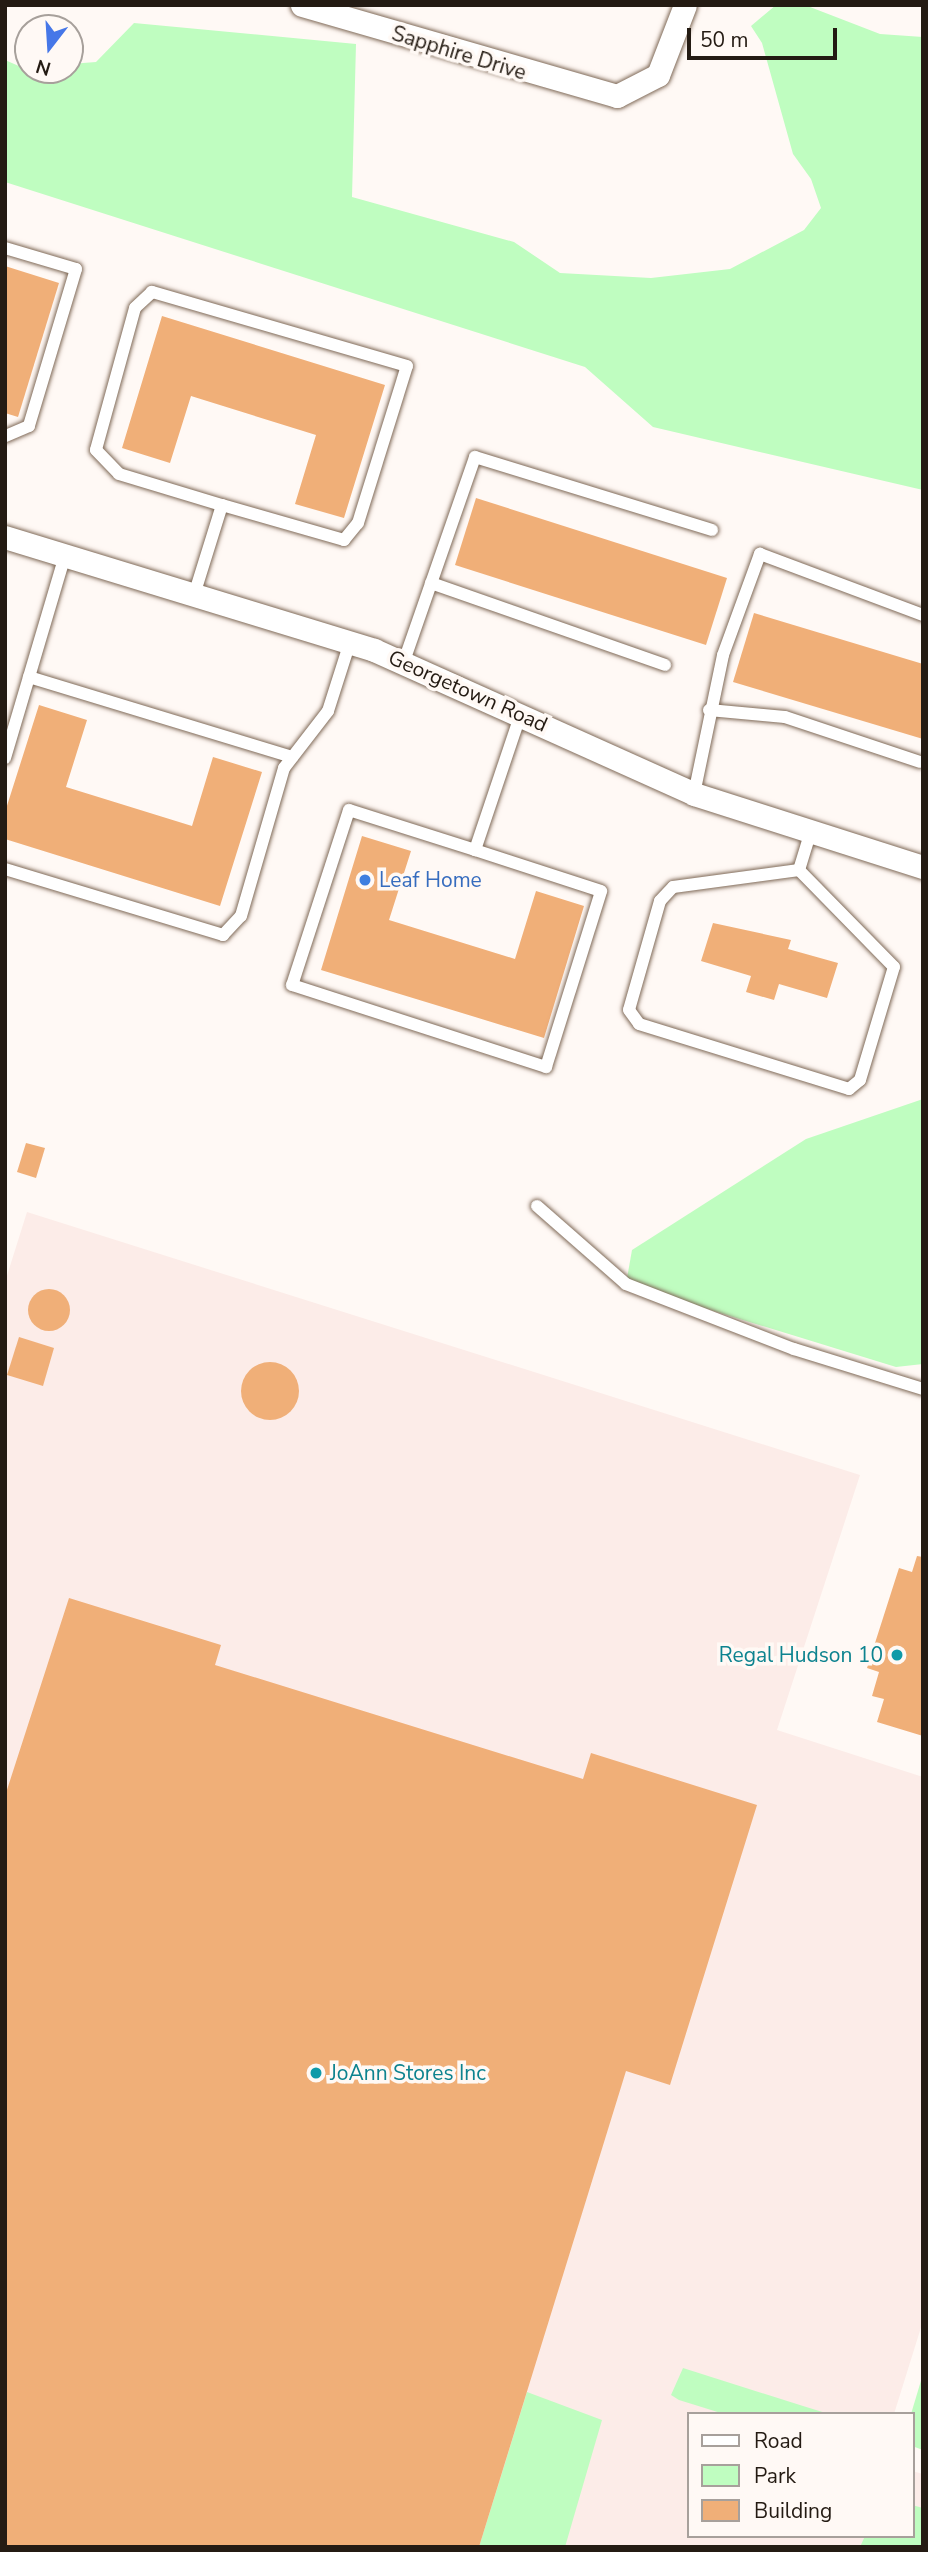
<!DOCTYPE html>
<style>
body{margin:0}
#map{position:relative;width:928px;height:2552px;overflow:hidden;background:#fff9f5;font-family:"Nunito Sans",sans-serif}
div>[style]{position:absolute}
.industrial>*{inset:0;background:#fcece8}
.green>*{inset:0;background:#bffdc0}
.building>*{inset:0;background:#f0af78}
.round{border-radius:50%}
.roads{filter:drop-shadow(0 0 2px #806a58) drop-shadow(0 0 2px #806a58)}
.service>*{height:12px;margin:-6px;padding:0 6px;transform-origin:6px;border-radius:6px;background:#fff}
.minor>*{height:23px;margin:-11.5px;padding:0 11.5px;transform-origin:11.5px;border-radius:11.5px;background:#fff}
.dots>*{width:19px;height:19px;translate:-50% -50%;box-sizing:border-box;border:4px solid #fff9f5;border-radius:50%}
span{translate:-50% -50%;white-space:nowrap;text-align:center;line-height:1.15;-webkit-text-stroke:7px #fff9f5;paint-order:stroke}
.street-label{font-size:21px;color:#241b13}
.shop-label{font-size:21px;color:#366cbe}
.left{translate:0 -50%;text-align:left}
.culture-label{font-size:21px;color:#0d838f}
.right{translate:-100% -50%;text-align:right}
.frame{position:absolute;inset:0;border:7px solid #241b13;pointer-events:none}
.legend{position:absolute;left:687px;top:2412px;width:228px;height:126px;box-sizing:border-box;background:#fff9f5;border:2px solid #a7a09b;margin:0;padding:9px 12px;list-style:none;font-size:21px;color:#241b13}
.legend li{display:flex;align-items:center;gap:14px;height:35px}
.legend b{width:35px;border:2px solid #a7a09b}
.north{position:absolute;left:14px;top:14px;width:70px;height:70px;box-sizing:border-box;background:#fff9f5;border:2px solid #a7a09b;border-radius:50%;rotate:197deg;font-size:19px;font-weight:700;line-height:28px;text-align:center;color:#241b13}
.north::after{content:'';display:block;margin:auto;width:24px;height:32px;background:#4677e8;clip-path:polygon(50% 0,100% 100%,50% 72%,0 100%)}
.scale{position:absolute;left:687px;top:28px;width:150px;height:32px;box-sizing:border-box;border:4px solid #241b13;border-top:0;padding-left:9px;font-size:21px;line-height:24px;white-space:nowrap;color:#241b13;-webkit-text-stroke:5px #fff9f5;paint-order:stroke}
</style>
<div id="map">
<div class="industrial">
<div style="clip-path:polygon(27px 1212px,860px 1475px,777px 1730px,923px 1777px,923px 2321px,894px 2414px,688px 2414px,688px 2536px,912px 2536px,912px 2471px,923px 2474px,923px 2547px,5px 2547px,5px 1282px)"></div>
</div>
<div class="green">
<div style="clip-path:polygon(776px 5px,810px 7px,880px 34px,923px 37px,923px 490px,653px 427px,585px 367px,5px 182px,5px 60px,28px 70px,70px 70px,70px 64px,96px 62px,134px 23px,356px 44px,352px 197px,514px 242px,560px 273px,651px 278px,730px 269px,804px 230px,821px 208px,811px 179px,793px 154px,762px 43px,751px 26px)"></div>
<div style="clip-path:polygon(923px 1099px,923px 1364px,896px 1367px,626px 1284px,632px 1250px,806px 1139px)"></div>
<div style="clip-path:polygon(683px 2368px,803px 2406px,829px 2414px,724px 2414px,679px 2400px,671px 2395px)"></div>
<div style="clip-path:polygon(923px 2374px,923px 2450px,912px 2446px,911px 2414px)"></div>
<div style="clip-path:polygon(527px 2392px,602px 2420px,565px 2547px,479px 2547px)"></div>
<div style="clip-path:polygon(912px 2505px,923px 2508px,923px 2547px,860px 2547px,865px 2536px,912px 2536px)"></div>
</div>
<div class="building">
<div style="clip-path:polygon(5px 266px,59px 283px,18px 417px,5px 413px)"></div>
<div style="clip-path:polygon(162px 316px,385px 385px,344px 518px,295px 504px,316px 435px,191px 396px,170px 463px,122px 448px)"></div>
<div style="clip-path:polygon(476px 498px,727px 578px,706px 645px,455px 565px)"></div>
<div style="clip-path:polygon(754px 613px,923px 664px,923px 739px,733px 682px)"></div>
<div style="clip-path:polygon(39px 705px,87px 720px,66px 787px,192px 826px,213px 757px,262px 772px,220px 906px,5px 839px,5px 812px)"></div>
<div style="clip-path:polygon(362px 836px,411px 851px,389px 920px,515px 959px,536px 891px,584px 906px,544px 1038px,321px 970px)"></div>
<div style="clip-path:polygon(713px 923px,791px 940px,788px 949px,838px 963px,827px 998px,779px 984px,774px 1000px,746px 992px,751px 976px,701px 961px)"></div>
<div style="clip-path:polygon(26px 1143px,45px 1148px,36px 1178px,17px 1172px)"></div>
<div class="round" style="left:28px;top:1289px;width:42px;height:42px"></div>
<div style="clip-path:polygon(19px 1337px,54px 1348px,43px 1386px,7px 1375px)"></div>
<div class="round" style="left:241px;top:1362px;width:58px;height:58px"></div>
<div style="clip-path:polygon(917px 1556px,923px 1557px,923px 1736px,877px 1722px,884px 1699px,872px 1696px,879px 1672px,867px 1668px,899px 1568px,912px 1572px)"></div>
<div style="clip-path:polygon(69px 1598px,221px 1645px,215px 1665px,583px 1779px,591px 1753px,757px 1805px,670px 2085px,626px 2071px,479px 2547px,5px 2547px,5px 1796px)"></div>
</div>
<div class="roads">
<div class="service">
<div style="left:5px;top:248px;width:74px;rotate:16.5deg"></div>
<div style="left:76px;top:269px;width:164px;rotate:106.7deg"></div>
<div style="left:29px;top:426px;width:26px;rotate:157deg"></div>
<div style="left:431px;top:583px;width:248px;rotate:19.3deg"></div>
<div style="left:194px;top:595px;width:94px;rotate:-72.7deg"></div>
<div style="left:222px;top:505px;width:127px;rotate:16deg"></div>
<div style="left:344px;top:540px;width:22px;rotate:-51deg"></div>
<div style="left:358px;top:523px;width:164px;rotate:-72.7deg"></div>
<div style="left:407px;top:366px;width:266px;rotate:-163.8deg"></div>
<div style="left:152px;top:292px;width:23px;rotate:137deg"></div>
<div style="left:135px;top:308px;width:147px;rotate:105.4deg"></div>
<div style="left:96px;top:450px;width:33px;rotate:46deg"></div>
<div style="left:119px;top:474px;width:108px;rotate:16.8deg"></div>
<div style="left:404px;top:661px;width:216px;rotate:-70.8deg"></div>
<div style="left:475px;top:457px;width:248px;rotate:17.1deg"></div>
<div style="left:29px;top:677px;width:275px;rotate:16.9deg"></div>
<div style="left:709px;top:710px;width:76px;rotate:5.3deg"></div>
<div style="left:785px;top:717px;width:142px;rotate:18.4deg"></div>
<div style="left:5px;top:758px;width:211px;rotate:-73.5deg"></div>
<div style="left:694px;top:794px;width:142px;rotate:-78.2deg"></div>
<div style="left:723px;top:655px;width:108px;rotate:-69.9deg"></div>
<div style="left:760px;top:554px;width:174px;rotate:20.5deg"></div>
<div style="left:475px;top:850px;width:132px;rotate:-162.4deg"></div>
<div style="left:349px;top:810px;width:184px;rotate:108deg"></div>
<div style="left:292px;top:985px;width:267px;rotate:17.9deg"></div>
<div style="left:546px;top:1067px;width:184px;rotate:-72.6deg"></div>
<div style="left:601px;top:891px;width:133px;rotate:-162deg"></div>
<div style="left:475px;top:850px;width:145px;rotate:-71.4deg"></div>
<div style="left:5px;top:869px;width:228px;rotate:16.8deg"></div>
<div style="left:223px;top:935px;width:26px;rotate:-47deg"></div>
<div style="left:241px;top:916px;width:154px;rotate:-73.8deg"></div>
<div style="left:284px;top:768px;width:72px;rotate:-52.3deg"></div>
<div style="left:328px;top:711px;width:72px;rotate:-72.3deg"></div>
<div style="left:799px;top:870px;width:127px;rotate:172.3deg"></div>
<div style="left:673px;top:887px;width:19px;rotate:133deg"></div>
<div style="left:660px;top:901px;width:113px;rotate:105.9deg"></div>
<div style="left:629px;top:1010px;width:17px;rotate:54deg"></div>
<div style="left:639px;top:1024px;width:220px;rotate:17.2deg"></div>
<div style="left:849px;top:1089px;width:14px;rotate:-39deg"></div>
<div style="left:860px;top:1080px;width:118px;rotate:-73.3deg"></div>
<div style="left:894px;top:967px;width:136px;rotate:-134.4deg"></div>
<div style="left:799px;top:870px;width:39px;rotate:-73deg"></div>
<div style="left:537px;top:1206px;width:118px;rotate:41.2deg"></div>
<div style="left:626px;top:1284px;width:180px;rotate:21.2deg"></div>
<div style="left:794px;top:1349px;width:135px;rotate:17.2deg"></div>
</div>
<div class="minor">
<div style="left:302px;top:5px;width:328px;rotate:16.1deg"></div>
<div style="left:617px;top:96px;width:46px;rotate:-27.1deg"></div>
<div style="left:658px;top:75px;width:75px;rotate:-68.9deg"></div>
<div style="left:5px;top:537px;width:386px;rotate:17deg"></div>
<div style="left:374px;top:650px;width:351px;rotate:24.2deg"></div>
<div style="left:694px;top:794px;width:240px;rotate:17.7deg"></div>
</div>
</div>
<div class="dots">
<div style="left:365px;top:880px;background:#3f7fe0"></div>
<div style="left:897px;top:1655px;background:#0f9aa8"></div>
<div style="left:316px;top:2073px;background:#0f9aa8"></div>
</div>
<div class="street-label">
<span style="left:459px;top:53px;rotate:17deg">Sapphire Drive</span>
<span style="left:468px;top:691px;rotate:24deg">Georgetown Road</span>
</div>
<div class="shop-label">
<span class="left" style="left:379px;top:880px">Leaf Home</span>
</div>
<div class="culture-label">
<span class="right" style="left:883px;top:1655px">Regal Hudson 10</span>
<span class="left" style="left:330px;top:2073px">JoAnn Stores Inc</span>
</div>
<div class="frame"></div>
<ul class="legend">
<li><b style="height:9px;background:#fff"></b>Road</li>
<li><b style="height:19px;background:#bffdc0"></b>Park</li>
<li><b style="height:19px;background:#f0af78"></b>Building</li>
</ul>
<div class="north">N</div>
<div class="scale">50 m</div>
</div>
